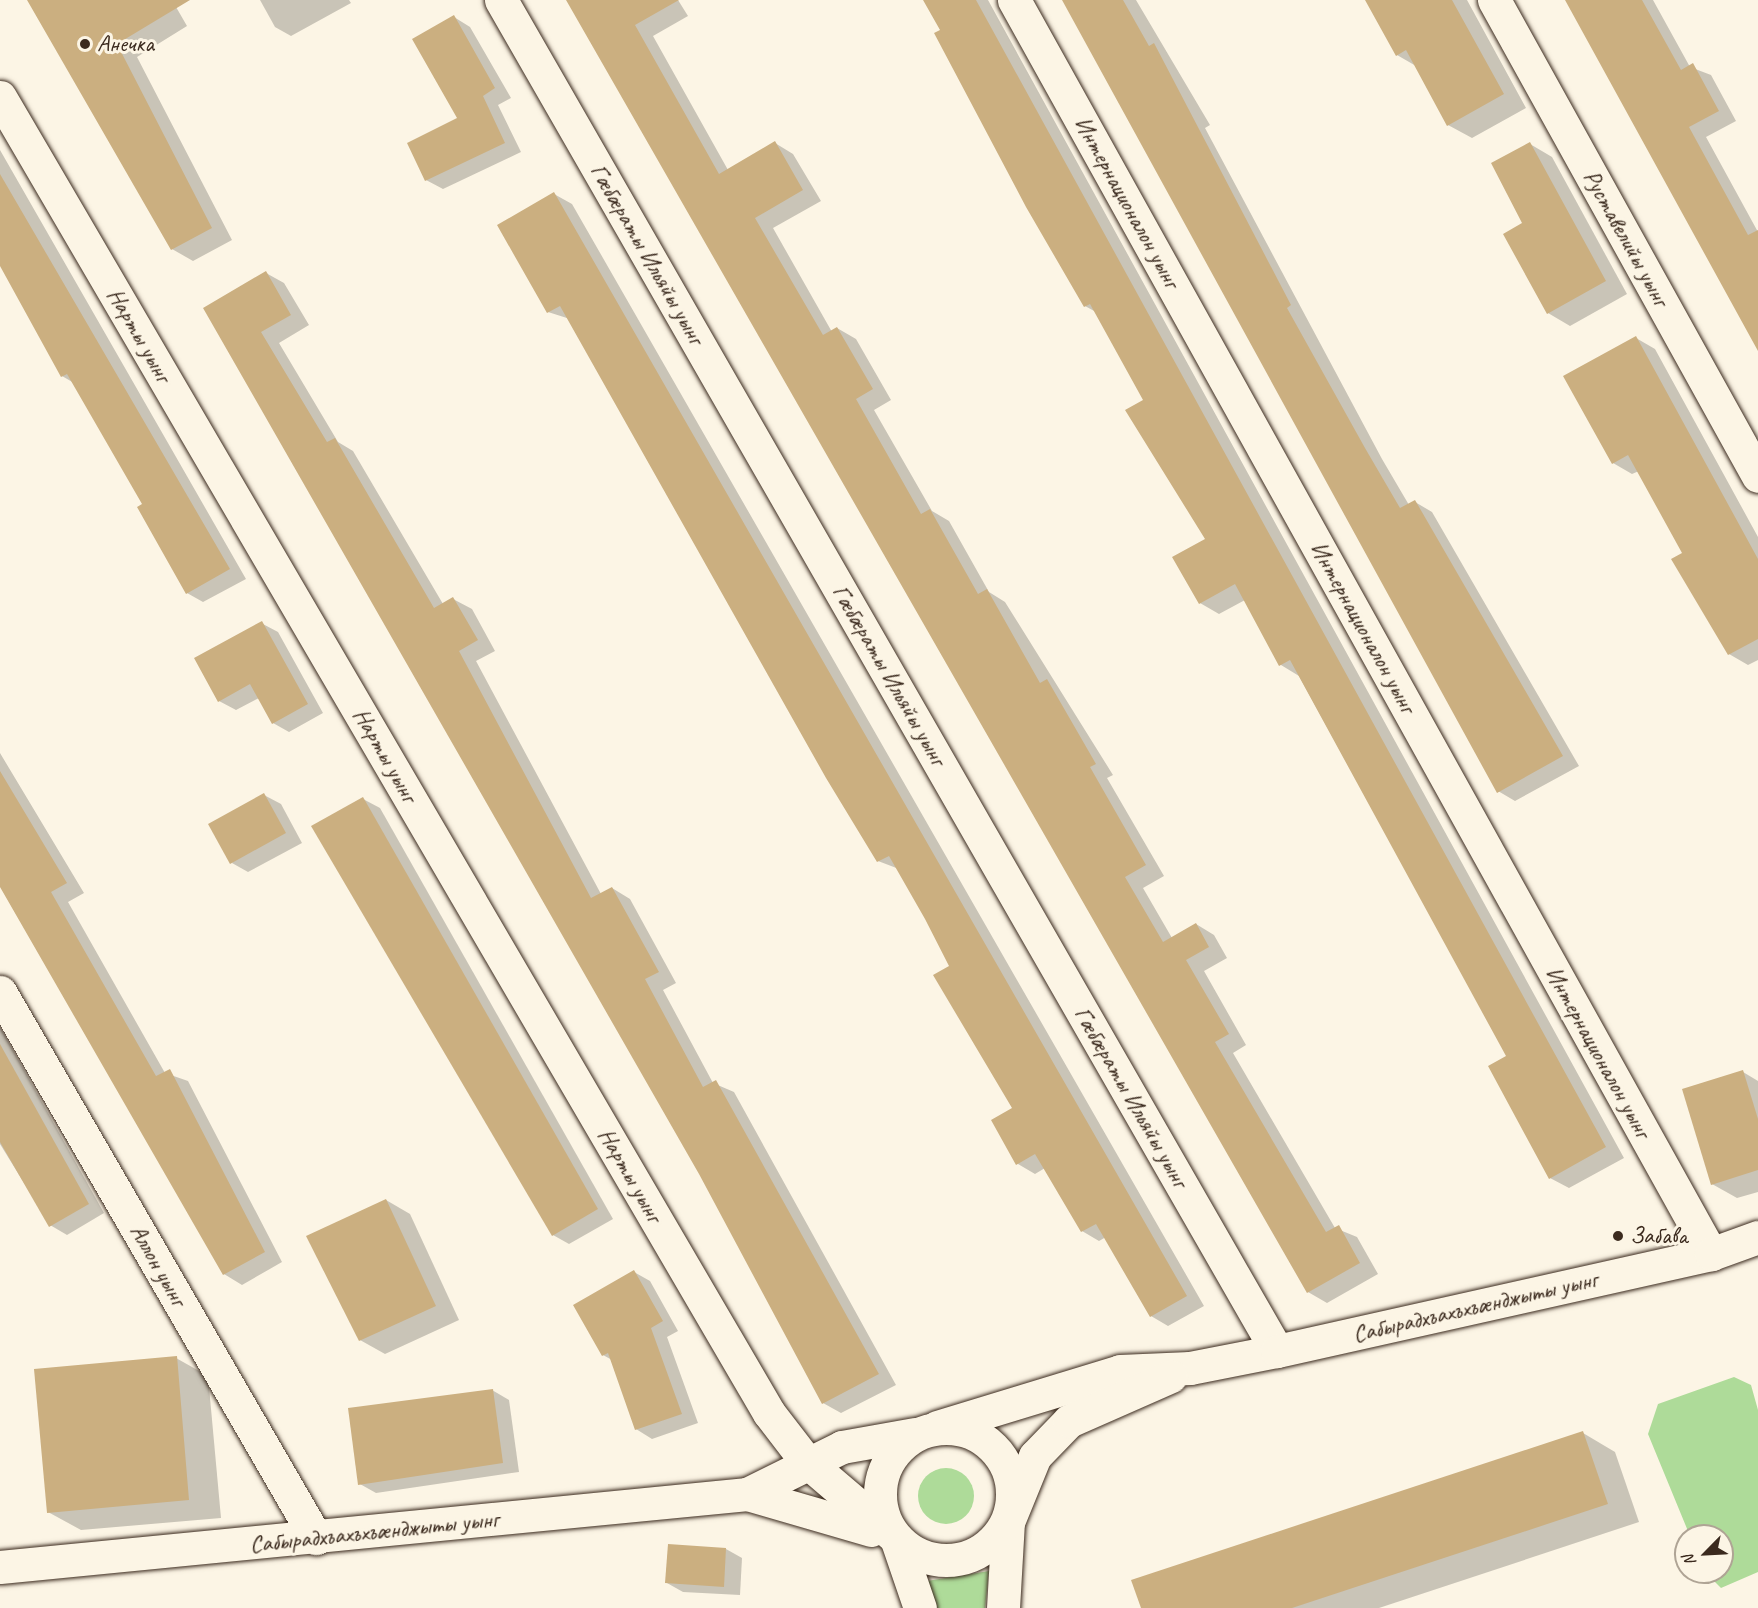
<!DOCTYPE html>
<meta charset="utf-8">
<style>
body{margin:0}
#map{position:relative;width:1758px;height:1608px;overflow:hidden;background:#fcf5e5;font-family:Caveat,sans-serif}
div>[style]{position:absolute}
.green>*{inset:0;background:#aedb99}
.round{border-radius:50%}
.shadow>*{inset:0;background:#0003}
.building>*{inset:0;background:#cbaf80}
.roads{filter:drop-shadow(0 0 2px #3b2a1e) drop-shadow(0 0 2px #3b2a1e)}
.street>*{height:33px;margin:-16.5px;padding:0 16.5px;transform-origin:16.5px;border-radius:16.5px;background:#fcf5e5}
.secondary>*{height:33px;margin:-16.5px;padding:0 16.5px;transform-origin:16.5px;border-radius:16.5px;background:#fcf5e5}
.secondary>.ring{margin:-16.5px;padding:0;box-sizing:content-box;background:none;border:33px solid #fcf5e5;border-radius:50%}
.dots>*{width:16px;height:16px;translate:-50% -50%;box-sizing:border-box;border:3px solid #fcf5e5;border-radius:50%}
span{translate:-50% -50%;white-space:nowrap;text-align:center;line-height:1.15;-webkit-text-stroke:6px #fcf5e5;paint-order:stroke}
.poi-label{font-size:24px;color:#3b2a1e}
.left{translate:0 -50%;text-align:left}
.street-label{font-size:24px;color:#3b2a1e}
.north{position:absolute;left:1674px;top:1524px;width:60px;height:60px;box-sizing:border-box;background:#fcf5e5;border:2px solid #afa495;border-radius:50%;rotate:246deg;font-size:16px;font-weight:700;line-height:24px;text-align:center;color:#3b2a1e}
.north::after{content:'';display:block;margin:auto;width:21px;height:27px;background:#3b2a1e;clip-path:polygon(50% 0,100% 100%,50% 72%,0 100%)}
</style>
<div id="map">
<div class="green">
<div style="clip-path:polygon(1734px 1377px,1751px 1385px,1758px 1410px,1758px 1572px,1721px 1588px,1705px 1572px,1722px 1572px,1722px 1536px,1690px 1536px,1648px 1434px,1658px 1404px)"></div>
<div class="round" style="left:918px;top:1468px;width:56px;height:56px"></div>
<div style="clip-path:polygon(989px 1571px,985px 1608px,937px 1608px,927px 1581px)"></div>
</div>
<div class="shadow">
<div style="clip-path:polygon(28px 0,172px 0,187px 26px,137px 57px,232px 240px,193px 261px,172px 249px)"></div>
<div style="clip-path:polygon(260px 0,349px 0,351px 3px,291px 36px,275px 27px)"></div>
<div style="clip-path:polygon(577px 0,678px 0,688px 16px,653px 36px,728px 170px,775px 143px,793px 154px,821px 201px,773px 228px,832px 332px,837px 328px,856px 339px,891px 400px,874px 410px,932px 511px,949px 521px,989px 592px,1005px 602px,1113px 775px,1107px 778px,1164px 876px,1143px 888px,1172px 938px,1196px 924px,1214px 935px,1227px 958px,1204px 971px,1246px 1045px,1233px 1053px,1335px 1228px,1357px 1237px,1378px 1274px,1327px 1303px,1308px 1292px)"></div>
<div style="clip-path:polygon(925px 0,988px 0,1624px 1158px,1569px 1188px,1550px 1178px,1508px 1056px,1299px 676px,1281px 665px,1245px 600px,1219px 614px,1200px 603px,1207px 539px,1145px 400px,1096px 312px,1085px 306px)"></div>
<div style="clip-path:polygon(1064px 0,1136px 0,1210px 125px,1205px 128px,1382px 459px,1409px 505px,1415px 502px,1432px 512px,1579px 766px,1515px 801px,1498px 791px)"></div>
<div style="clip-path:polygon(1369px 0,1467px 0,1526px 108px,1472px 138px,1448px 125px,1416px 66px,1397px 55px)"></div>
<div style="clip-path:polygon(1569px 0,1653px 0,1690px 67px,1711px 75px,1736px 121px,1706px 137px,1758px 232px,1758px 343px)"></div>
<div style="clip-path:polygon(454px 17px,470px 27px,511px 98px,498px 105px,521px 152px,443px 189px,426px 180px,460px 119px)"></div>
<div style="clip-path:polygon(1530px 144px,1552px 157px,1627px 294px,1570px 326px,1548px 313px,1524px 224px)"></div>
<div style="clip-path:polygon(0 150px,246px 579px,203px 602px,187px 593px,144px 505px,74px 383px,62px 376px,0 262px)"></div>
<div style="clip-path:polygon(554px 194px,572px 204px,1204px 1306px,1168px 1326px,1151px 1316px,1106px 1237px,1099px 1241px,1082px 1231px,1045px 1168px,1035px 1174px,1018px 1164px,1014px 1109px,951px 966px,899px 869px,878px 861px,570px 319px,548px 312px)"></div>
<div style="clip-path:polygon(266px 273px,284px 283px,309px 325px,279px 343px,338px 442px,353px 451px,443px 604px,453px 599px,472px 609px,495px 651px,476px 661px,601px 894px,612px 888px,630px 899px,676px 983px,663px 990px,713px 1083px,734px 1092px,896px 1385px,841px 1413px,823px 1403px,700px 1173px,205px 308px)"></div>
<div style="clip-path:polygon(1636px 338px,1655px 349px,1758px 537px,1758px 660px,1748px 665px,1729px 654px,1684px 554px,1639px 471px,1632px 474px,1613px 463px)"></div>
<div style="clip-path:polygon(261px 623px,278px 632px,323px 713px,289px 732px,273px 723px,259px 698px,236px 710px,219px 701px)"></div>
<div style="clip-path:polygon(0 753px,84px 893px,68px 902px,165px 1073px,188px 1081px,282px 1262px,242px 1285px,224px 1274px,0 886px)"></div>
<div style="clip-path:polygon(264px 795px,281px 804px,302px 843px,248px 872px,232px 863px)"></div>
<div style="clip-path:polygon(363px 799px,380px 808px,613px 1219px,569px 1244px,553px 1235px)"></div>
<div style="clip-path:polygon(0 1027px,104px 1213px,67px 1235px,50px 1225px,0 1144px)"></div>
<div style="clip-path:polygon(1743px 1072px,1758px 1081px,1758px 1192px,1737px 1198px,1712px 1184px)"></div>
<div style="clip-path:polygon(386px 1200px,410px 1214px,459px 1320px,385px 1354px,360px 1340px)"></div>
<div style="clip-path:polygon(634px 1272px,650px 1281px,678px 1331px,667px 1337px,698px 1423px,652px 1439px,636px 1429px,612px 1360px,603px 1355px)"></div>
<div style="clip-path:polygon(176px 1358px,208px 1376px,221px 1518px,81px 1530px,48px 1512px)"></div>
<div style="clip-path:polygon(492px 1390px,509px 1400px,519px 1472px,376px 1493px,360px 1484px)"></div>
<div style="clip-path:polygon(1583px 1433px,1615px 1452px,1639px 1522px,1379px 1608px,1142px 1608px)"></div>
<div style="clip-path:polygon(726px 1549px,742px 1558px,740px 1595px,683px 1592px,667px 1583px)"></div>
</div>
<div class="building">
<div style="clip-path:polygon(27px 0,190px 0,117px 44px,212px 228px,171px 250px)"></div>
<div style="clip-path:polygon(566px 0,679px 0,635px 25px,719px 174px,775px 141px,803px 190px,755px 218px,823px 335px,837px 327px,873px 389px,856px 399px,921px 514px,930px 509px,978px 594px,987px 589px,1040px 683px,1047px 679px,1096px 764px,1090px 767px,1146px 865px,1125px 877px,1163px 942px,1196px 923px,1209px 947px,1186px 960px,1229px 1034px,1215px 1042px,1326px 1232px,1339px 1225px,1360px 1263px,1307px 1293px)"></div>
<div style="clip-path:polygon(923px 0,976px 0,1606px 1147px,1549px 1179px,1488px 1066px,1506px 1056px,1290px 660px,1279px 666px,1235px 584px,1199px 604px,1172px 557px,1205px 539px,1125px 410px,1143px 400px,1090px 304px,1084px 307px,1026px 207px,934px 33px,940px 30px)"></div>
<div style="clip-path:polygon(1062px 0,1123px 0,1149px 46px,1154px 43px,1291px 305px,1287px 308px,1365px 448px,1400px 508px,1415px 500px,1563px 756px,1497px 793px)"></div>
<div style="clip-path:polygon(1365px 0,1452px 0,1504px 94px,1447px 126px,1406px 50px,1396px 56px)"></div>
<div style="clip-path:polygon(1565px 0,1642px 0,1681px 70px,1693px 63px,1719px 111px,1689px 127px,1748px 235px,1758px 230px,1758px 351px)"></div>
<div style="clip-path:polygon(454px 15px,495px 88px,483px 96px,505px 143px,425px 181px,407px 143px,457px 118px,412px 39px)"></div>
<div style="clip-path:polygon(1530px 142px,1606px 281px,1547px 314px,1503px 234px,1522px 223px,1491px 163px)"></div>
<div style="clip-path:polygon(0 174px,230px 569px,186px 594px,137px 507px,142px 504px,67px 374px,61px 377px,0 266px)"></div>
<div style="clip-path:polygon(554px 192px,1187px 1296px,1150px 1317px,1096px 1224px,1081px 1232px,1035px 1154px,1016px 1165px,991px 1120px,1012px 1108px,933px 975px,949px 966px,925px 919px,889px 856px,877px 862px,826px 778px,560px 306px,547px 313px,497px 225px)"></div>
<div style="clip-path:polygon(266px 271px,291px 315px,261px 332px,327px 442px,335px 438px,434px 608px,453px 597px,478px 640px,459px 651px,591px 898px,612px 887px,659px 972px,645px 979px,703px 1087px,716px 1080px,879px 1374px,822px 1404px,699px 1174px,203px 308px)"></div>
<div style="clip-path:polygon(1636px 336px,1758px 559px,1758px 639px,1728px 655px,1671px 559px,1682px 553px,1628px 455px,1612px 464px,1563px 376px)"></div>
<div style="clip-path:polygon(262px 621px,308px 704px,272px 724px,250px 684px,218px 702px,194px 658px)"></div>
<div style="clip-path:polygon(0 771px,67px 883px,51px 892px,156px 1076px,170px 1069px,265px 1252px,223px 1275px,0 887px)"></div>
<div style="clip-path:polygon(264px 793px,286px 833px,230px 864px,208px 824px)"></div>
<div style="clip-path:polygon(363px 797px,598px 1209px,552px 1236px,311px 826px)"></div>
<div style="clip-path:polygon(0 1044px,89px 1204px,49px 1227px,0 1142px)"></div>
<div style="clip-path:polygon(1743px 1070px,1758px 1119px,1758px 1170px,1711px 1185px,1682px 1089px)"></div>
<div style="clip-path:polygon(386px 1199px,436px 1306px,359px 1341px,306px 1236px)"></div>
<div style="clip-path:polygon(634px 1270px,663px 1321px,651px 1328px,682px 1414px,635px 1430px,608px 1353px,602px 1356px,573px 1305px)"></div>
<div style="clip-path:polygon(177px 1356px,189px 1500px,47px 1513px,34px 1369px)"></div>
<div style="clip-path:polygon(493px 1389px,503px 1463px,358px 1485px,348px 1408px)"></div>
<div style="clip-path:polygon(1583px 1431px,1608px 1504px,1292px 1608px,1141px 1608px,1131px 1580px)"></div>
<div style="clip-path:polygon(668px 1544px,726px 1548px,724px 1587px,665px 1583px)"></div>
</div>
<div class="roads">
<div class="street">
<div style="left:501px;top:0;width:1558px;rotate:60.13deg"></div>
<div style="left:1014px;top:0;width:1435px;rotate:60.93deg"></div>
<div style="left:1494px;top:0;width:544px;rotate:60.99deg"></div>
<div style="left:0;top:97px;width:1524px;rotate:59.7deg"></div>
<div style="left:769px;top:1413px;width:61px;rotate:52.4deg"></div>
<div style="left:806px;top:1461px;width:118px;rotate:40.5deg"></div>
<div style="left:0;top:992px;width:631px;rotate:59.94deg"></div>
<div style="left:747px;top:1494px;width:106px;rotate:-26.3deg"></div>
<div style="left:842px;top:1447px;width:74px;rotate:-10.1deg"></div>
<div style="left:0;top:1567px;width:751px;rotate:-5.58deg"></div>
<div style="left:747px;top:1494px;width:129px;rotate:16.2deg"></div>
</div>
<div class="secondary">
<div style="left:937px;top:1427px;width:191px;rotate:-17deg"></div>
<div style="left:1120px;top:1371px;width:70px;rotate:-2.5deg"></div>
<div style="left:1190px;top:1368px;width:89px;rotate:-11.1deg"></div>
<div style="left:1277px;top:1351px;width:445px;rotate:-12.6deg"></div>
<div style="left:1711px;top:1254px;width:50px;rotate:-19.9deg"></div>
<div class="ring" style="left:880px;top:1428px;width:99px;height:99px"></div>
<div style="left:896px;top:1538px;width:74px;rotate:71.1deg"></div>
<div style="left:1003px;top:1608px;width:86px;rotate:-86.7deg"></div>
<div style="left:1008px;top:1522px;width:71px;rotate:-67.8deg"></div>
<div style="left:1035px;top:1456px;width:49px;rotate:-45.8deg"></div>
<div style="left:1069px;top:1421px;width:111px;rotate:-23.8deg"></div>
</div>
</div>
<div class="dots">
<div style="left:85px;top:44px;background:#3b2a1e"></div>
<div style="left:1618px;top:1236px;background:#3b2a1e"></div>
</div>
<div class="poi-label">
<span class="left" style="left:97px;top:44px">Анечка</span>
<span class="left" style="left:1630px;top:1236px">Забава</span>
</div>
<div class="street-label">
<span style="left:1127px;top:202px;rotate:61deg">Интернационалон уынг</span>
<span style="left:1626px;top:238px;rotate:61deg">Руставелийы уынг</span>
<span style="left:647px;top:254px;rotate:60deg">Гæбæраты Ильяйы уынг</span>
<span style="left:139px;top:335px;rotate:60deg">Нарты уынг</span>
<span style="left:1363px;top:627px;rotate:61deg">Интернационалон уынг</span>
<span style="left:889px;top:675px;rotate:60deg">Гæбæраты Ильяйы уынг</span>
<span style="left:385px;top:755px;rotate:60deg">Нарты уынг</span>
<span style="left:1598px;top:1052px;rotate:61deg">Интернационалон уынг</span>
<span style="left:1131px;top:1097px;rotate:60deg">Гæбæраты Ильяйы уынг</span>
<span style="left:630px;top:1175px;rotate:60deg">Нарты уынг</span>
<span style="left:158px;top:1265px;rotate:60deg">Аллон уынг</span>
<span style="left:1475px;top:1307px;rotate:-13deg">Сабырадхъахъхъæнджыты уынг</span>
<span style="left:374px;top:1532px;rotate:-6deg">Сабырадхъахъхъæнджыты уынг</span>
</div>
<div class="north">N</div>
</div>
